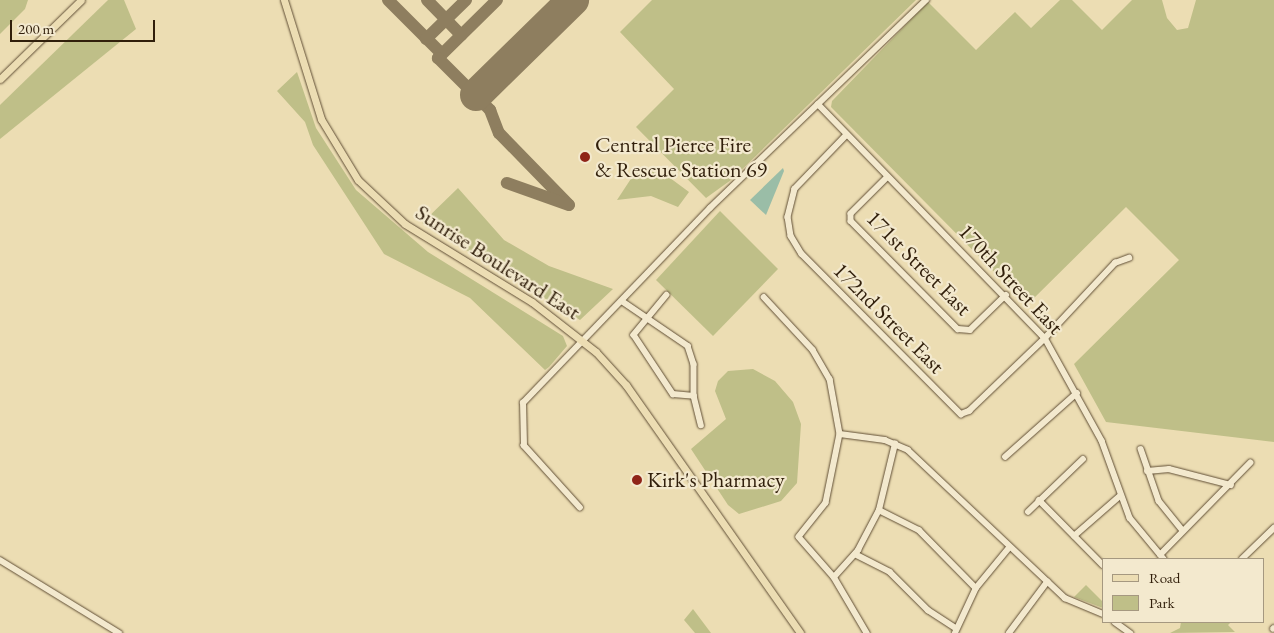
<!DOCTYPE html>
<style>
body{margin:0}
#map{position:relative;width:1274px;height:633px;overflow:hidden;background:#ecddb3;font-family:"EB Garamond",serif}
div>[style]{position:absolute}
.green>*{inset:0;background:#bfbf88}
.water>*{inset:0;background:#9abda7}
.taxiway>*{height:12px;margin:-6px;padding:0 6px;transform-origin:6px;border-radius:6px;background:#8e7e5f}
.runway>*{height:32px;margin:-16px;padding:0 16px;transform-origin:16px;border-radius:16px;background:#8e7e5f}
.roads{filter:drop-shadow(0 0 1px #604e35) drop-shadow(0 0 1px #604e35)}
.minor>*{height:5.5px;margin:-2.75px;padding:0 2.75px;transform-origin:2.75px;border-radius:2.75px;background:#f3e9ce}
.major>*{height:7px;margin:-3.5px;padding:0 3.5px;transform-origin:3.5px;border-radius:3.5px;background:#ecddb3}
.dots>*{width:14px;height:14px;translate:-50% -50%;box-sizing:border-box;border:2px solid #f3e9ce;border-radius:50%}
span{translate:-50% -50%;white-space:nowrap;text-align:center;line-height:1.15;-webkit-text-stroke:4.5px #f3e9ce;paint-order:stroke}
.poi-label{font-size:22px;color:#311f0b}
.left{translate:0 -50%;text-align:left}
.street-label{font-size:22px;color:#311f0b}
.legend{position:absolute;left:1102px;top:558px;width:162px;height:65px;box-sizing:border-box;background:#f3e9ce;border:1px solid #a59880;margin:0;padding:6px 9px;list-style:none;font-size:15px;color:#311f0b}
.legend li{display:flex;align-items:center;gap:10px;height:25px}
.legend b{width:25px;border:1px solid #a59880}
.scale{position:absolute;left:10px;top:20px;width:145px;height:22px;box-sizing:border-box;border:2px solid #311f0b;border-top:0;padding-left:6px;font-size:15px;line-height:18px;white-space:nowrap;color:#311f0b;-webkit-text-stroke:4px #f3e9ce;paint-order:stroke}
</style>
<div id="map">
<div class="green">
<div style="clip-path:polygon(0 0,28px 0,25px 9px,0 34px)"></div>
<div style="clip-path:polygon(108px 0,124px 0,136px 29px,0 139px,0 105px)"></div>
<div style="clip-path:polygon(652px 0,916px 0,731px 180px,706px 198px,636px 127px,674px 89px,620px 32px)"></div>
<div style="clip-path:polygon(1060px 0,1072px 0,1102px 30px,1132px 0,1162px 0,1167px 18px,1177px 30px,1188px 28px,1196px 0,1274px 0,1274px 442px,1106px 422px,1074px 364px,1179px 260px,1126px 207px,1027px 305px,831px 107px,832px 101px,928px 2px,976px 50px,1015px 12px,1031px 28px)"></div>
<div style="clip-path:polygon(297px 72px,316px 128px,356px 190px,428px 252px,563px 336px,567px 346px,549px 367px,545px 370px,470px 298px,384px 254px,313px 145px,305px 122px,277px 91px)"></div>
<div style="clip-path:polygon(638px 168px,666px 175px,689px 192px,678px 207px,651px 196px,617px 200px)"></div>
<div style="clip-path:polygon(458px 188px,504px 240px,549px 266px,613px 289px,580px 320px,422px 223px)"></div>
<div style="clip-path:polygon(720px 211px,778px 269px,713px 336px,656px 280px)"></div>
<div style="clip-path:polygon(753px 369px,775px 381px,793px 402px,801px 424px,797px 483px,781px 501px,739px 514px,728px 505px,691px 449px,726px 419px,715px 391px,718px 381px,728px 371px)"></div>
<div style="clip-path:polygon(1086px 585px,1103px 602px,1103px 608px,1074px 597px)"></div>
<div style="clip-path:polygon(693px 609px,711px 633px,695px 633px,684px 620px)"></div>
<div style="clip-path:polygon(1181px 622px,1231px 622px,1228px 625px,1235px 632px,1170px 633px,1180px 628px)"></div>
</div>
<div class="water">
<div style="clip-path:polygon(783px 168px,784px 171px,766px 215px,750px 200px)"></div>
</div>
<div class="taxiway">
<div style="left:388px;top:0;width:76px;rotate:45deg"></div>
<div style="left:427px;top:0;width:49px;rotate:45.8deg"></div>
<div style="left:497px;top:0;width:83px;rotate:135.5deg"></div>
<div style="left:438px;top:58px;width:74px;rotate:45deg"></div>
<div style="left:490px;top:110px;width:25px;rotate:69deg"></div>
<div style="left:499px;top:133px;width:100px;rotate:45.8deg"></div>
<div style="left:569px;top:205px;width:66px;rotate:-160.5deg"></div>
<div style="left:426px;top:39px;width:56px;rotate:-44.3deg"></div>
</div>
<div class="runway">
<div style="left:476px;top:95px;width:136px;rotate:-44.4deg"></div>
</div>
<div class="roads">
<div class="minor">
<div style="left:818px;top:104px;width:326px;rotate:45.9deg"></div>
<div style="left:1045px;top:338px;width:118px;rotate:61deg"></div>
<div style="left:1102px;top:441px;width:82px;rotate:70deg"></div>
<div style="left:1130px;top:518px;width:53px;rotate:50.3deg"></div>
<div style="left:847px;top:135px;width:75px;rotate:133.9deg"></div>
<div style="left:795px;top:189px;width:29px;rotate:104deg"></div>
<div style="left:788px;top:217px;width:19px;rotate:81deg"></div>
<div style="left:791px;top:236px;width:21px;rotate:59deg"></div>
<div style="left:802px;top:254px;width:226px;rotate:45.2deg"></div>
<div style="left:961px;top:414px;width:9px;rotate:-21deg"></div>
<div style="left:969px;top:411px;width:105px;rotate:-43.8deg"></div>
<div style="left:1045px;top:338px;width:103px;rotate:-47deg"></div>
<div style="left:1115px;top:263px;width:15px;rotate:-20deg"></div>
<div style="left:888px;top:177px;width:52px;rotate:135deg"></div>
<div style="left:851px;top:214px;width:7px;rotate:90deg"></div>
<div style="left:851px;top:221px;width:152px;rotate:45.3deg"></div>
<div style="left:958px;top:329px;width:12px;rotate:5deg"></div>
<div style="left:970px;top:330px;width:50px;rotate:-44.2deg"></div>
<div style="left:667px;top:295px;width:52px;rotate:129.5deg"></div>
<div style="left:634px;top:335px;width:71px;rotate:56.5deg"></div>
<div style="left:673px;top:394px;width:21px;rotate:5deg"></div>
<div style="left:764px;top:297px;width:72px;rotate:47.2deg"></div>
<div style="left:813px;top:350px;width:34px;rotate:60deg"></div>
<div style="left:830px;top:379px;width:56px;rotate:79.7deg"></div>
<div style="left:840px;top:434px;width:45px;rotate:7.6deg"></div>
<div style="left:885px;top:440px;width:25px;rotate:23deg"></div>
<div style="left:908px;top:450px;width:216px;rotate:43.3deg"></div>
<div style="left:1065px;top:598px;width:41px;rotate:22.8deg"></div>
<div style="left:622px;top:301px;width:80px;rotate:34.3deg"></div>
<div style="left:688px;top:346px;width:19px;rotate:72deg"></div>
<div style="left:694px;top:364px;width:32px;rotate:90deg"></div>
<div style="left:694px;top:396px;width:30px;rotate:76deg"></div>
<div style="left:840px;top:434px;width:70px;rotate:101.5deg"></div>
<div style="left:826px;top:503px;width:43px;rotate:128.5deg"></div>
<div style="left:799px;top:537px;width:53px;rotate:48.8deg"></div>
<div style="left:834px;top:577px;width:65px;rotate:59.5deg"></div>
<div style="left:1141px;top:449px;width:55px;rotate:70.9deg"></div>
<div style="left:1159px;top:501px;width:38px;rotate:51deg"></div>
<div style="left:1005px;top:457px;width:96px;rotate:-41.6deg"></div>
<div style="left:1147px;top:471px;width:22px;rotate:-5deg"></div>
<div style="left:1169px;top:469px;width:64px;rotate:14.5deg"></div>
<div style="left:1039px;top:500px;width:91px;rotate:45.4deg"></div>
<div style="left:580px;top:508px;width:84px;rotate:-132.1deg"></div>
<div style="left:524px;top:446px;width:43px;rotate:-91.3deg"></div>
<div style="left:523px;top:403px;width:270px;rotate:-46.2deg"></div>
<div style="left:710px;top:208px;width:300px;rotate:-43.9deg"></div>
<div style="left:879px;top:510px;width:45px;rotate:26.6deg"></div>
<div style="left:919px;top:530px;width:81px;rotate:45.5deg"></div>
<div style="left:1028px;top:512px;width:76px;rotate:-43.9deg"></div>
<div style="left:1074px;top:536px;width:61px;rotate:-41deg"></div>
<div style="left:855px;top:554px;width:39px;rotate:27deg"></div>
<div style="left:890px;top:572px;width:54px;rotate:45deg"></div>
<div style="left:928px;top:610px;width:33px;rotate:33deg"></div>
<div style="left:1160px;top:555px;width:129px;rotate:-45.6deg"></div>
<div style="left:1242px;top:559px;width:45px;rotate:-44.1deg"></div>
<div style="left:0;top:560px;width:140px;rotate:31.5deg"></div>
<div style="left:834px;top:577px;width:36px;rotate:-48deg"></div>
<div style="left:858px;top:550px;width:45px;rotate:-62.3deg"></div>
<div style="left:879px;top:510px;width:68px;rotate:-76.4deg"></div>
<div style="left:1115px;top:622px;width:19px;rotate:36deg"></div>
<div style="left:1273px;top:629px;width:1px;rotate:-45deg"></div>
<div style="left:955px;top:633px;width:50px;rotate:-65deg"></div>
<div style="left:976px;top:588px;width:50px;rotate:-50.6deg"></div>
<div style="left:1009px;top:633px;width:64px;rotate:-53.3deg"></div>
</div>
<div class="major">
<div style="left:284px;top:0;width:125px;rotate:72.7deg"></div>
<div style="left:321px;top:119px;width:71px;rotate:58.8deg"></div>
<div style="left:358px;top:180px;width:64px;rotate:43.1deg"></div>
<div style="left:405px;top:224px;width:149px;rotate:31.6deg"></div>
<div style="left:532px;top:302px;width:81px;rotate:38deg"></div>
<div style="left:596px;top:352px;width:45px;rotate:47.7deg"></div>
<div style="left:626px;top:385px;width:303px;rotate:54.9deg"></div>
<div style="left:0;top:79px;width:113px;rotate:-44.3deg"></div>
</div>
</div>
<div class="dots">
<div style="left:585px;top:157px;background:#8f2418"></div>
<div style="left:637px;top:480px;background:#8f2418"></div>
</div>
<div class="poi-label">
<span class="left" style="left:595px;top:157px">Central Pierce Fire<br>&amp; Rescue Station 69</span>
<span class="left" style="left:647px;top:480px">Kirk's Pharmacy</span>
</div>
<div class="street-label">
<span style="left:498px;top:262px;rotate:33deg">Sunrise Boulevard East</span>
<span style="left:919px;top:263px;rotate:45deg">171st Street East</span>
<span style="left:1011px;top:279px;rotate:47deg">170th Street East</span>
<span style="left:889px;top:318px;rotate:45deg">172nd Street East</span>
</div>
<ul class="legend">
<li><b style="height:6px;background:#ecddb3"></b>Road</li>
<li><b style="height:14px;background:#bfbf88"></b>Park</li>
</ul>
<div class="scale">200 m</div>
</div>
